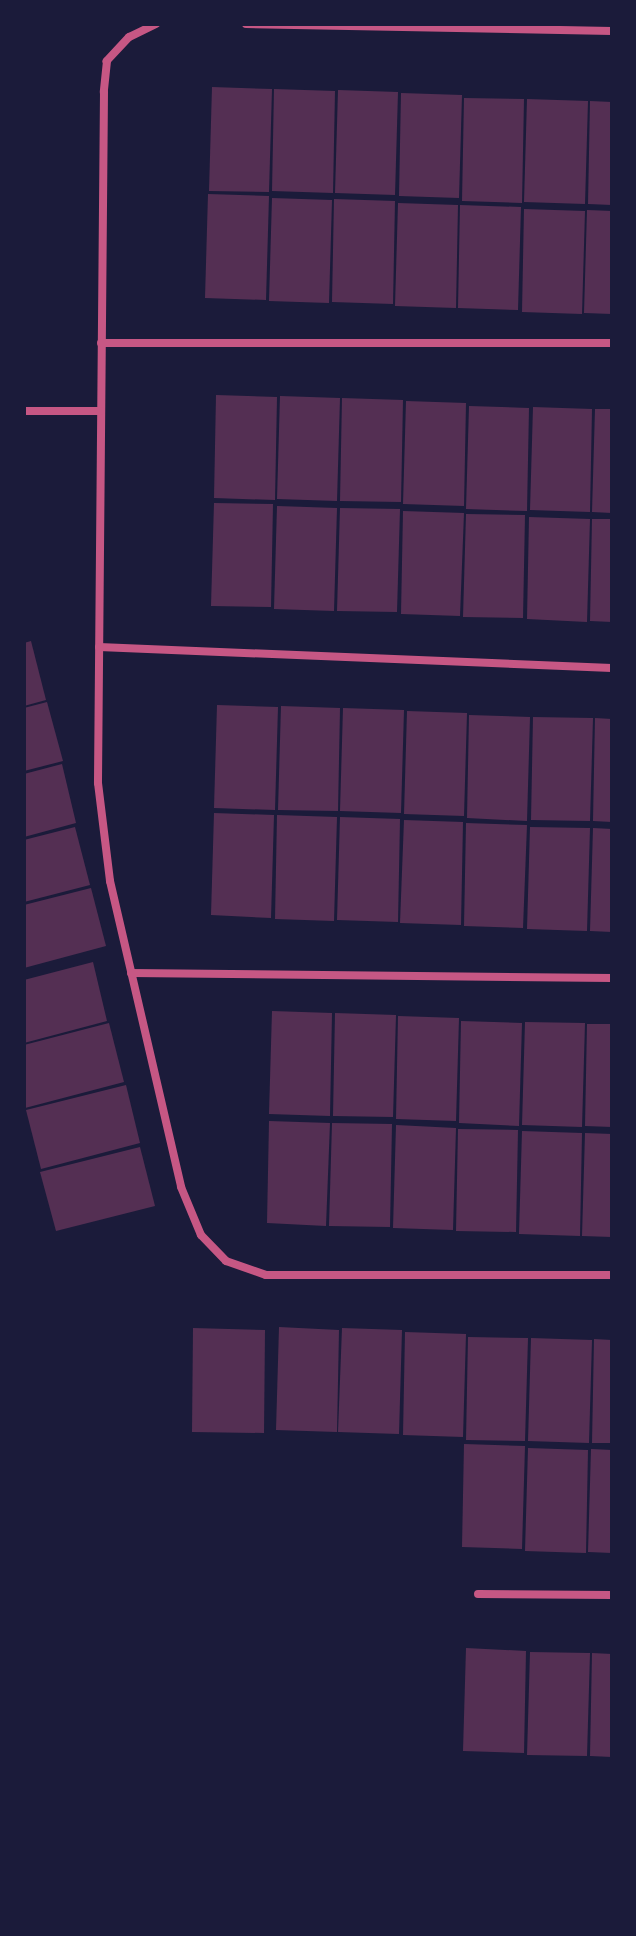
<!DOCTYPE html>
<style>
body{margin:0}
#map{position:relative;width:636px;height:1936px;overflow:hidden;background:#1b1b3a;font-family:Manrope,sans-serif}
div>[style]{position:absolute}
.building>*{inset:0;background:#542f53}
.minor>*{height:8px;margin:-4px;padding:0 4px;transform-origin:4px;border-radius:4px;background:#c65784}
span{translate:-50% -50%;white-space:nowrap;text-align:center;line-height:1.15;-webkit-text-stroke:8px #1b1b3a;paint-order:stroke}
.frame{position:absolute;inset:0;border:26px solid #1b1b3a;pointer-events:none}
</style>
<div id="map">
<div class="building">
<div style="clip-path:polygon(212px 87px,272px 89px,269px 192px,209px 191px)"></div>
<div style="clip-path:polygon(274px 89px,335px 91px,333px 193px,272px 191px)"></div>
<div style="clip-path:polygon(338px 90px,398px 92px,395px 195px,335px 193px)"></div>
<div style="clip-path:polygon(401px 93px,462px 95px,459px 198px,399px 196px)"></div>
<div style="clip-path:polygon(464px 98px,524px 99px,522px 203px,462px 201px)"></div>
<div style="clip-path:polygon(527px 99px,588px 101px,585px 204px,524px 202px)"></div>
<div style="clip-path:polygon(590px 101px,612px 102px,612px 205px,588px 204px)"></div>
<div style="clip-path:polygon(208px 194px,269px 196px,266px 300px,205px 298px)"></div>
<div style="clip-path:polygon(272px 198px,332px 200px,329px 303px,269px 301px)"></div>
<div style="clip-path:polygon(334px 199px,395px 201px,393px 304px,332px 302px)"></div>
<div style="clip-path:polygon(398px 203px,458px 205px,456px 308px,395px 306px)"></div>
<div style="clip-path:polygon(460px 205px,521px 207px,518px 310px,458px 308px)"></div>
<div style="clip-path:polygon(524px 209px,585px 211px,582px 314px,522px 312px)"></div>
<div style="clip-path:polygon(587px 210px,612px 211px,612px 314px,584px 313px)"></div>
<div style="clip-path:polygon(216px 395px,277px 397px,275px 500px,214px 498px)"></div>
<div style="clip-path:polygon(280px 396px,340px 398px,337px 501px,277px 499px)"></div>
<div style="clip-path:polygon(342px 398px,403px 400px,401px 502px,340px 501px)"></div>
<div style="clip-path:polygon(406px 401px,466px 403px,464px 506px,403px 504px)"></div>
<div style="clip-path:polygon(469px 406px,529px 408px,527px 511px,466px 509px)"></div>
<div style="clip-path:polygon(533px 407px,592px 409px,590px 512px,530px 510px)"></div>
<div style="clip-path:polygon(595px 409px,612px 409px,612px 513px,592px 512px)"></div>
<div style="clip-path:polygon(214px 503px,273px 504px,271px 607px,211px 606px)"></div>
<div style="clip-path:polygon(277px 506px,337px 508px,334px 611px,274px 609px)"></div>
<div style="clip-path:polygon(340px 508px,400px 509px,397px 612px,337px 611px)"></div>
<div style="clip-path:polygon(403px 511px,464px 513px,460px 616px,401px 614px)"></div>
<div style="clip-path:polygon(466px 514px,525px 515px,523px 618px,463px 617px)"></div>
<div style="clip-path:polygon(529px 517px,590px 519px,587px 622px,527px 619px)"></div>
<div style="clip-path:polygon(592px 519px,612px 519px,612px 622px,590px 621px)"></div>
<div style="clip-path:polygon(31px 641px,46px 700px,24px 706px,24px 643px)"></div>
<div style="clip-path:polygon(47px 702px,63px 761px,24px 771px,24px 708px)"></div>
<div style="clip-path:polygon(217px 705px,278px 707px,275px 810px,214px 808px)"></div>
<div style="clip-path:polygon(281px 706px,340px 708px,338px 811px,278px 810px)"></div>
<div style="clip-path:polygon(343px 708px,404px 710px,401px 813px,340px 811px)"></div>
<div style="clip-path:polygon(407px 711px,467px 713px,464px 816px,404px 814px)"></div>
<div style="clip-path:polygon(469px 715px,530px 717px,527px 821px,467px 818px)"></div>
<div style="clip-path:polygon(533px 717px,593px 718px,590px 821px,531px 820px)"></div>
<div style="clip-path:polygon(595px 718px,612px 719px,612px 822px,593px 821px)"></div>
<div style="clip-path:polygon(62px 764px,76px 823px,24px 837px,24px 774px)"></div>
<div style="clip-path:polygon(214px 813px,274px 815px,271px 918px,211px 915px)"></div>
<div style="clip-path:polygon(277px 815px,337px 817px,334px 921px,275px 919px)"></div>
<div style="clip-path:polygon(340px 817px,400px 819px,398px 922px,337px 920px)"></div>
<div style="clip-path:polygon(404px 820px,463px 822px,461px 925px,400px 923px)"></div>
<div style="clip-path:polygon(466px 823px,527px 825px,523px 928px,464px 926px)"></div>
<div style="clip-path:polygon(75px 827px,90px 885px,24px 902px,24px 840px)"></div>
<div style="clip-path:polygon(530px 827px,590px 828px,587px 931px,527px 929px)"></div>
<div style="clip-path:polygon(593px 828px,612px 829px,612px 932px,590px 931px)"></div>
<div style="clip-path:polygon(91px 888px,106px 946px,24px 968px,24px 905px)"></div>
<div style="clip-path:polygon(93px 962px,107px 1021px,24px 1043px,24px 980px)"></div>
<div style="clip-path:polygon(272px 1011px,332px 1013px,330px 1116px,269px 1114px)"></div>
<div style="clip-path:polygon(335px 1013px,396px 1015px,393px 1117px,333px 1116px)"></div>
<div style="clip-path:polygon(398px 1016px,459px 1018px,456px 1121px,396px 1119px)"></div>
<div style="clip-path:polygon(461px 1021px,522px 1023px,519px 1126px,459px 1123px)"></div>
<div style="clip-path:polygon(525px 1022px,585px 1023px,582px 1127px,522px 1125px)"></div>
<div style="clip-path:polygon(109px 1023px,124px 1082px,25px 1108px,24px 1045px)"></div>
<div style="clip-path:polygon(587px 1024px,612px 1024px,612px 1127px,585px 1126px)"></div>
<div style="clip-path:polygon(126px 1085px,140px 1143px,41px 1169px,26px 1110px)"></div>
<div style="clip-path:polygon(269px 1121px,330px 1123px,326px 1226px,267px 1223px)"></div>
<div style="clip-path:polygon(332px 1123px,392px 1124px,390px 1227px,329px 1226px)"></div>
<div style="clip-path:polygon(396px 1125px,456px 1128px,453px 1230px,393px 1228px)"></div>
<div style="clip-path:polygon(458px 1129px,518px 1130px,516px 1232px,456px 1231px)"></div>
<div style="clip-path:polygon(522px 1131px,582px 1133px,580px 1236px,519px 1234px)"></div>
<div style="clip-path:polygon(585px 1133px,612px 1134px,612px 1237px,582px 1236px)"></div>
<div style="clip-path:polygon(140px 1147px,155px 1206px,56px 1231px,40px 1172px)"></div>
<div style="clip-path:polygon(279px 1327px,339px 1330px,337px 1432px,276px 1430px)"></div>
<div style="clip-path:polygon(193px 1328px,265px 1330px,264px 1433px,192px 1432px)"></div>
<div style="clip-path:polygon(342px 1328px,402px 1330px,399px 1434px,338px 1432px)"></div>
<div style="clip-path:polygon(405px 1332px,466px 1334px,463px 1437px,403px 1435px)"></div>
<div style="clip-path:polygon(468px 1337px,528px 1338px,525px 1441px,466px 1440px)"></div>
<div style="clip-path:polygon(531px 1338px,592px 1340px,589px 1443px,528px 1441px)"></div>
<div style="clip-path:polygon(594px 1339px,612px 1340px,612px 1443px,592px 1443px)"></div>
<div style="clip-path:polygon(464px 1444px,525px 1446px,522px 1549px,462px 1547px)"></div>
<div style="clip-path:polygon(528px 1448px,588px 1450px,586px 1553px,525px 1551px)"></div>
<div style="clip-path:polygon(591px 1449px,612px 1450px,612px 1553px,588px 1552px)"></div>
<div style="clip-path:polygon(466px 1648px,526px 1651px,524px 1753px,463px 1751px)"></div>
<div style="clip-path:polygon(530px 1652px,590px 1653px,587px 1756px,527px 1755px)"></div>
<div style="clip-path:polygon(592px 1653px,612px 1654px,612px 1757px,590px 1756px)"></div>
</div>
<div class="minor">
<div style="left:156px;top:24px;width:30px;rotate:154deg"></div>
<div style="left:129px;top:37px;width:33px;rotate:133deg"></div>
<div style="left:107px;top:61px;width:31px;rotate:96deg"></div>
<div style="left:104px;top:92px;width:691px;rotate:90.5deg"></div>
<div style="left:98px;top:783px;width:99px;rotate:83deg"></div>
<div style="left:110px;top:881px;width:314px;rotate:76.9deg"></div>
<div style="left:181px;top:1187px;width:52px;rotate:67.4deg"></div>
<div style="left:201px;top:1235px;width:36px;rotate:46deg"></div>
<div style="left:226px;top:1261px;width:42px;rotate:19.3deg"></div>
<div style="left:266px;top:1275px;width:346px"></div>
<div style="left:246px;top:24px;width:366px;rotate:1.1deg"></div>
<div style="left:101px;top:343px;width:511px"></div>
<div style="left:24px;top:411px;width:77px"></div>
<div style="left:99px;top:647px;width:513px;rotate:2.34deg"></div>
<div style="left:131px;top:973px;width:481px;rotate:0.6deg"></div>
<div style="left:478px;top:1594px;width:134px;rotate:0.4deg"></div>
</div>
<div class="frame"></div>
</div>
